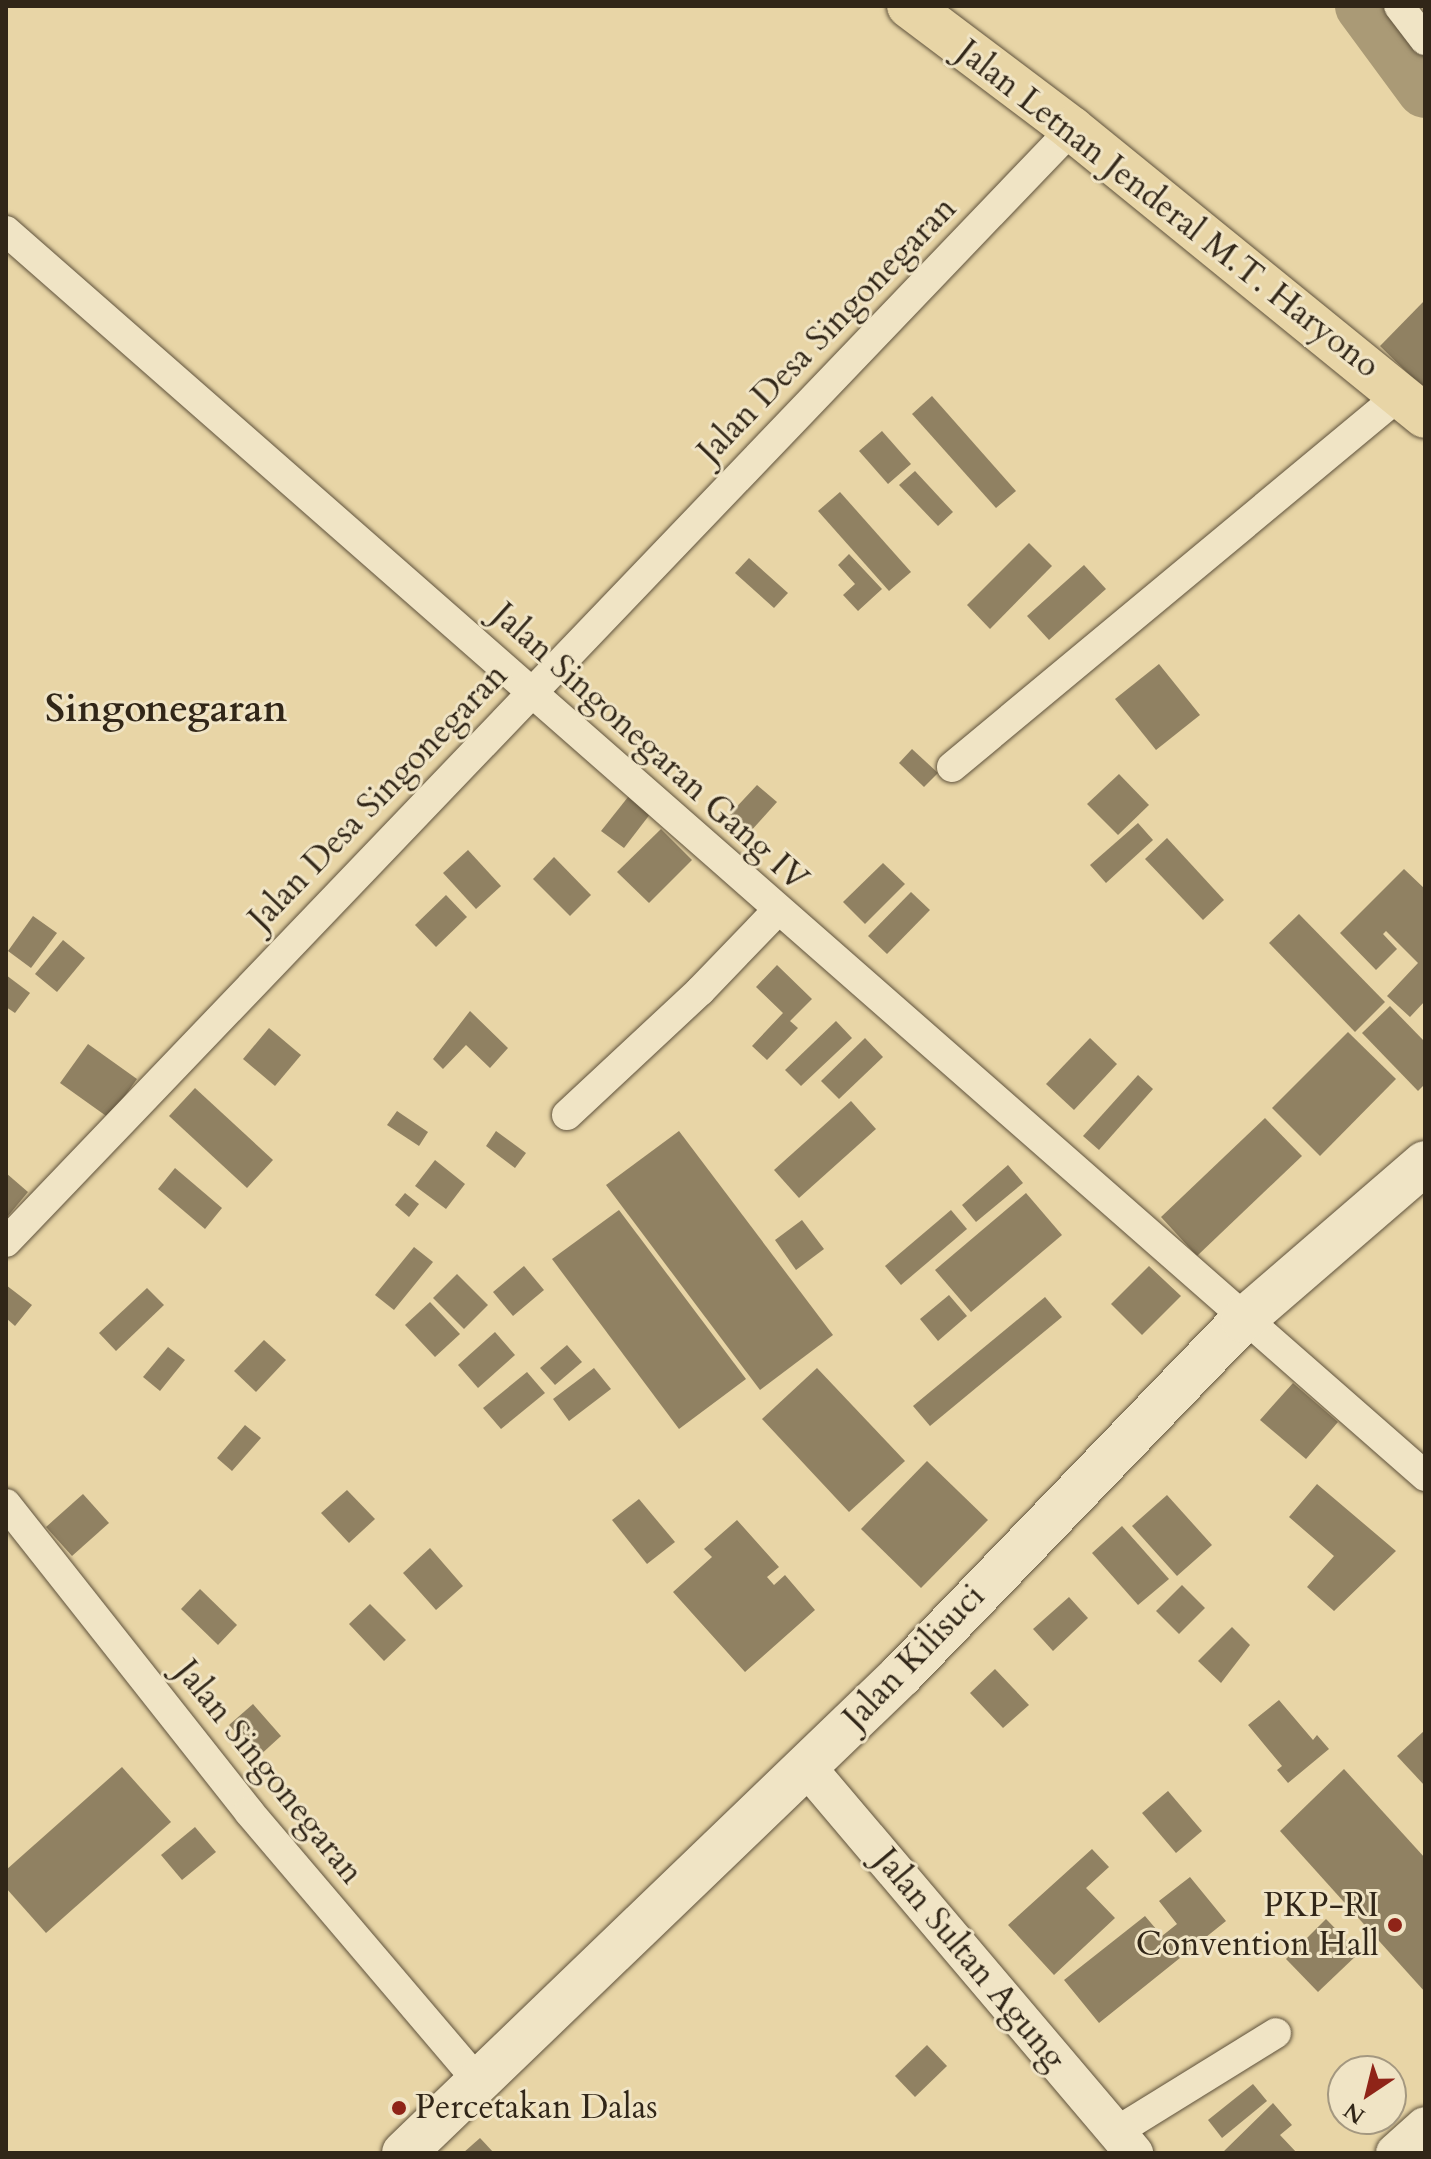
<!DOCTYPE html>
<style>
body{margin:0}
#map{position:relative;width:1431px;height:2159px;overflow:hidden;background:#e8d5a6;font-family:Cardo,serif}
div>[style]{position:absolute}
.river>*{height:56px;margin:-28px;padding:0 28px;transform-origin:28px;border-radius:28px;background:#aa9a76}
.building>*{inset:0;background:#908162}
.roads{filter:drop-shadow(0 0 2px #5f523c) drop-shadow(0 0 2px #5f523c)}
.minor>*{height:30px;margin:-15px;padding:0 15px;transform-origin:15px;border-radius:15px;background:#f0e4c5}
.tertiary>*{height:38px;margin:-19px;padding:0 19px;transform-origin:19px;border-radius:19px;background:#f0e4c5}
.secondary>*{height:44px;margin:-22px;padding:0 22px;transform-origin:22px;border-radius:22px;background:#f0e4c5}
.primary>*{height:44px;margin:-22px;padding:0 22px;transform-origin:22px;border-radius:22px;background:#e8d5a6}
.dots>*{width:22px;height:22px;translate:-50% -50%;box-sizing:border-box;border:4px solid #f0e4c5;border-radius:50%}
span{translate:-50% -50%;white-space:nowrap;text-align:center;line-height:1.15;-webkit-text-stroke:6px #f0e4c5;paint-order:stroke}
.street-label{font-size:34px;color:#312618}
.poi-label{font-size:34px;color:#312618}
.right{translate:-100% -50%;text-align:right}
.left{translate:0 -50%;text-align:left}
.quarter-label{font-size:38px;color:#312618;font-weight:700}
.frame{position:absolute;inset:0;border:8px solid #312618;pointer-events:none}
.north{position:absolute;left:1327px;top:2055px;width:80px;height:80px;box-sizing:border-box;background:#f0e4c5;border:2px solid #a49880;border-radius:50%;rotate:215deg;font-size:22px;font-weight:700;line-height:32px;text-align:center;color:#312618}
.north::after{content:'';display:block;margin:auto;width:28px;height:36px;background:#8f2418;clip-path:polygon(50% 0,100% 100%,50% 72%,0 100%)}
</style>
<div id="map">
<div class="river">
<div style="left:1363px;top:6px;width:104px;rotate:53.6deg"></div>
</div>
<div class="building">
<div style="clip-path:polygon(1425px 300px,1425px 390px,1380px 346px)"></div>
<div style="clip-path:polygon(932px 396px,1016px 491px,996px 508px,912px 414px)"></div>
<div style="clip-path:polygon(882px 431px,911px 464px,888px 484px,859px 451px)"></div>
<div style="clip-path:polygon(915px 471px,953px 512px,938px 526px,899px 485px)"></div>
<div style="clip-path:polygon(840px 492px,911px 572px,889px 591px,818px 511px)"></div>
<div style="clip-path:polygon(1029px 543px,1052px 566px,990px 629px,967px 605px)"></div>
<div style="clip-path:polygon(849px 554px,882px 589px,858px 611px,843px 595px,855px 584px,838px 565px)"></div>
<div style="clip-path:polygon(749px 558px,788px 593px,774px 608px,735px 573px)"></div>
<div style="clip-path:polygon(1084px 565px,1106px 589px,1049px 640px,1027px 616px)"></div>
<div style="clip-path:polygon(1159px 664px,1200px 715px,1156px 750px,1115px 699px)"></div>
<div style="clip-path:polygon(912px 749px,938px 773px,924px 787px,899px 763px)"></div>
<div style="clip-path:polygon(1119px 774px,1149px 805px,1118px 835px,1087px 804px)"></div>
<div style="clip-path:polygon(757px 785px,777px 802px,750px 832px,730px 814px)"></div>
<div style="clip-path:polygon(632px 792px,654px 809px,624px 848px,601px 831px)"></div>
<div style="clip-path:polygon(1138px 823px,1153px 840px,1106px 883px,1090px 865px)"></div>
<div style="clip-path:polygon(661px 829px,692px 860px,649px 903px,617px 872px)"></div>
<div style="clip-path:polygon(1167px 838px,1224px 900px,1203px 920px,1145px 859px)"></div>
<div style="clip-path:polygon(468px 850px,501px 886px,476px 909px,443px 873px)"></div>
<div style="clip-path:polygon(554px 857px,591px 895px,570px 916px,533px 879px)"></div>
<div style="clip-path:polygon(883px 863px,905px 884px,865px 924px,843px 902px)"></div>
<div style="clip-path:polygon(1404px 869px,1425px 889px,1425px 1001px,1410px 1017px,1387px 996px,1418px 963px,1386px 931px,1383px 934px,1397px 949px,1376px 970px,1340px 933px)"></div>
<div style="clip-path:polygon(911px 892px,930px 910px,887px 954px,868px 936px)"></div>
<div style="clip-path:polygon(446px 895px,467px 917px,436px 947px,415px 925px)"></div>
<div style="clip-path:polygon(1299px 914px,1385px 1002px,1355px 1032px,1269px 943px)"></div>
<div style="clip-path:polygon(33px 916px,57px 933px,31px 968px,8px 951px)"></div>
<div style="clip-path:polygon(63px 940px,85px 958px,57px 992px,35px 974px)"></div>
<div style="clip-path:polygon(777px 965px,812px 999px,790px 1021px,798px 1028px,767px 1060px,752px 1046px,783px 1013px,756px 987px)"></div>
<div style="clip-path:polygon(6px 975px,30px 993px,15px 1013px,6px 1007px)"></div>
<div style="clip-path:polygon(1390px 1006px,1425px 1042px,1425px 1084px,1418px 1091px,1362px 1033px)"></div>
<div style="clip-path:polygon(470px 1011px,508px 1048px,490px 1068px,466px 1045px,443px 1069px,433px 1059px)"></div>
<div style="clip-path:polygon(836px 1021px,852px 1038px,801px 1086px,785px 1070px)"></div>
<div style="clip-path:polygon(269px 1028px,301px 1055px,275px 1086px,243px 1059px)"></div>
<div style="clip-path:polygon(1348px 1032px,1396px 1079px,1320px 1156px,1272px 1108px)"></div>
<div style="clip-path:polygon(865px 1038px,883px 1057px,839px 1099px,821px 1081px)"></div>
<div style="clip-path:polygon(1090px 1038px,1117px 1064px,1074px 1110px,1046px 1084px)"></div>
<div style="clip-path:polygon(88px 1044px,137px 1079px,109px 1118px,60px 1083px)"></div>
<div style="clip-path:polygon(1138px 1075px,1153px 1089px,1099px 1150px,1083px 1136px)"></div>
<div style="clip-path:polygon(195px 1088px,273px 1160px,247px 1188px,169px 1116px)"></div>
<div style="clip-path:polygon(851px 1101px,876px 1129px,799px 1198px,774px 1170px)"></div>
<div style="clip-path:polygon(397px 1111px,428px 1132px,419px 1146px,387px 1125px)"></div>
<div style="clip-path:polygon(1265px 1118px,1302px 1156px,1197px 1256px,1161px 1217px)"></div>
<div style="clip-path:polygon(496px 1131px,526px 1153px,515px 1168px,486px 1146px)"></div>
<div style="clip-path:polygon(679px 1131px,833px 1335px,760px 1390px,606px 1185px)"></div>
<div style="clip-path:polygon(435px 1160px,465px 1184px,446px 1209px,415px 1186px)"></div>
<div style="clip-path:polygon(1008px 1165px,1023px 1183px,976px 1222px,962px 1205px)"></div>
<div style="clip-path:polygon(175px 1168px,222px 1208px,205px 1229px,158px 1189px)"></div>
<div style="clip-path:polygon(6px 1173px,28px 1192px,8px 1216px,6px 1214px)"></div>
<div style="clip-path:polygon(405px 1193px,419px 1204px,409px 1217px,395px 1205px)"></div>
<div style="clip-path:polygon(1026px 1193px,1062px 1235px,971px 1312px,935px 1270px)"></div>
<div style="clip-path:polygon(619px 1210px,746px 1379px,679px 1429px,552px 1259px)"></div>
<div style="clip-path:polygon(951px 1210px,967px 1229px,901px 1285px,885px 1266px)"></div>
<div style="clip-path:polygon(802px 1220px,824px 1249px,796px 1270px,775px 1240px)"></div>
<div style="clip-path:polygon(414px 1247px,433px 1262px,394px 1310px,375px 1295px)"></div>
<div style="clip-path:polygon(524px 1266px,544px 1290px,513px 1316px,493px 1292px)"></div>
<div style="clip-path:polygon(1149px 1266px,1181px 1296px,1142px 1335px,1111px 1304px)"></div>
<div style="clip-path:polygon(457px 1274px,488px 1305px,464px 1329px,433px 1298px)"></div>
<div style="clip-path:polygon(6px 1285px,32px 1305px,15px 1326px,6px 1318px)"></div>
<div style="clip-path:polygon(147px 1288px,164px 1305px,116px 1351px,99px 1333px)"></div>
<div style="clip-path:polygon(949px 1295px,967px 1316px,938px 1341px,920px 1319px)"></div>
<div style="clip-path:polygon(1045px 1297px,1062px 1317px,930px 1426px,913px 1406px)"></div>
<div style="clip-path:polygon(430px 1302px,460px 1334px,435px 1357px,405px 1325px)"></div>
<div style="clip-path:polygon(495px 1332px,515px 1355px,478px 1388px,458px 1365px)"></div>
<div style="clip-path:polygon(264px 1340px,286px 1360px,256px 1392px,234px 1371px)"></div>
<div style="clip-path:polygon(567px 1345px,582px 1362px,555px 1385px,540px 1368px)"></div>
<div style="clip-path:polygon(168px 1347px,185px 1360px,160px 1391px,143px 1377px)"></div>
<div style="clip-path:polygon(594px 1368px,611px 1389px,569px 1421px,553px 1399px)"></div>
<div style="clip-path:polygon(817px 1368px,905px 1461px,849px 1512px,762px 1419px)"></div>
<div style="clip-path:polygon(527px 1372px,545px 1393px,501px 1429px,483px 1408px)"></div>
<div style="clip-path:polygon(1293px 1383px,1338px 1422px,1306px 1459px,1260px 1420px)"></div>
<div style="clip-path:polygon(245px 1425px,261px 1438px,232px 1471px,217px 1458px)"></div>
<div style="clip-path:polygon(927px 1461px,988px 1520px,921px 1588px,861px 1529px)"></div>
<div style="clip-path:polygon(1317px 1484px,1396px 1551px,1334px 1611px,1307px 1587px,1334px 1556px,1289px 1517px)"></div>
<div style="clip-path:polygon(347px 1490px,375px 1519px,349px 1543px,321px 1513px)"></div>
<div style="clip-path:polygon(83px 1494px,109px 1523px,72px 1556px,46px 1527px)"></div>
<div style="clip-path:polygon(1167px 1495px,1212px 1545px,1177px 1576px,1132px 1526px)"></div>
<div style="clip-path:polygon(639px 1499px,675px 1542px,647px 1564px,612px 1520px)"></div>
<div style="clip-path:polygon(737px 1520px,779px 1567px,767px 1577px,774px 1585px,785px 1575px,815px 1610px,745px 1672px,673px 1592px,712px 1557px,704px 1549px)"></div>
<div style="clip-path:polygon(1122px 1526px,1169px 1579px,1138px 1605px,1092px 1553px)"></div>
<div style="clip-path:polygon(430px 1548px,463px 1586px,436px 1610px,403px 1573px)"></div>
<div style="clip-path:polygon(1182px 1585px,1205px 1608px,1179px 1634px,1156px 1611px)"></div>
<div style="clip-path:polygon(200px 1589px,237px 1625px,218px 1645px,181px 1609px)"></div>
<div style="clip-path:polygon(1069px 1597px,1088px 1618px,1053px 1651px,1033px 1629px)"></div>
<div style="clip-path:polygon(370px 1604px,406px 1640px,384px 1661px,349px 1624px)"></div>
<div style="clip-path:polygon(1232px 1627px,1250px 1645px,1221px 1683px,1198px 1661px)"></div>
<div style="clip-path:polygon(995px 1669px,1029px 1705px,1003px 1728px,970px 1693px)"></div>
<div style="clip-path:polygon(1279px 1700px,1313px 1740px,1317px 1735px,1329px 1749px,1288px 1783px,1277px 1770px,1282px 1766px,1248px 1725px)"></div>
<div style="clip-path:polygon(253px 1704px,281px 1736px,258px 1757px,229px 1725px)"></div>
<div style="clip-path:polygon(1425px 1730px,1425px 1786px,1397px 1756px)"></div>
<div style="clip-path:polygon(122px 1767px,171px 1822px,46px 1933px,6px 1888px,6px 1870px)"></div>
<div style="clip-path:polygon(1344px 1769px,1425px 1858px,1425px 1992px,1280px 1831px)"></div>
<div style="clip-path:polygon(1168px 1791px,1202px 1831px,1176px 1853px,1142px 1813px)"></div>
<div style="clip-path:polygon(195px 1827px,216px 1852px,182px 1880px,161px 1855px)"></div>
<div style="clip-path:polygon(1092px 1849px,1109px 1867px,1086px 1888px,1115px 1918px,1054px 1975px,1008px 1925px)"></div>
<div style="clip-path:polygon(1190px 1877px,1226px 1921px,1099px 2023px,1064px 1980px,1145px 1916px,1162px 1936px,1177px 1924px,1159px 1901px)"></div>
<div style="clip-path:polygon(1326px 1919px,1359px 1953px,1318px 1992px,1286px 1959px)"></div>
<div style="clip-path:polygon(927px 2045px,947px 2066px,915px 2097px,895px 2076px)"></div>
<div style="clip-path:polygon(1253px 2084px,1267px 2101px,1222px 2138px,1208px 2120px)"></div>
<div style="clip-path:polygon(1273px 2103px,1292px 2125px,1280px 2135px,1297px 2153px,1222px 2153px)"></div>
<div style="clip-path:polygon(480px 2138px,494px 2153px,463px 2153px)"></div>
</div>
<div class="roads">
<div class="minor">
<div style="left:1399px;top:6px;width:43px;rotate:52.6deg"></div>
<div style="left:6px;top:231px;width:1888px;rotate:41.26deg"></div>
<div style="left:952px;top:767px;width:584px;rotate:-39.72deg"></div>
<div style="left:567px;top:1115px;width:182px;rotate:-43deg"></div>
<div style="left:700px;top:991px;width:111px;rotate:-46.1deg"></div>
<div style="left:6px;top:1242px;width:1541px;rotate:-46.24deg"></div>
<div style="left:6px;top:1504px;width:392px;rotate:51.7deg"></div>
<div style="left:249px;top:1812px;width:356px;rotate:49.6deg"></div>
<div style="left:1116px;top:2132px;width:188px;rotate:-31.7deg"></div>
</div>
<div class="tertiary">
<div style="left:805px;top:1765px;width:509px;rotate:49.7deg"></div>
<div style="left:1395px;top:2153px;width:40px;rotate:-42deg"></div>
</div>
<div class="secondary">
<div style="left:404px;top:2153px;width:690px;rotate:-43.88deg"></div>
<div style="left:901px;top:1675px;width:493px;rotate:-46.1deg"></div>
<div style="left:1243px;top:1320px;width:240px;rotate:-40.8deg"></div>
</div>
<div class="primary">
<div style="left:909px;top:6px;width:204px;rotate:37deg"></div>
<div style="left:1072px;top:129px;width:455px;rotate:39.1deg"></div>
</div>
</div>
<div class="dots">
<div style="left:1395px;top:1925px;background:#8f2418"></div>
<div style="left:399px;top:2108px;background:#8f2418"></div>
</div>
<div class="street-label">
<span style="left:1168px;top:209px;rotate:38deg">Jalan Letnan Jenderal M.T. Haryono</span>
<span style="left:827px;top:330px;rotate:-46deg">Jalan Desa Singonegaran</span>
<span style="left:650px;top:747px;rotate:42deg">Jalan Singonegaran Gang IV</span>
<span style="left:378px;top:797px;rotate:-46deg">Jalan Desa Singonegaran</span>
<span style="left:914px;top:1657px;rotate:-46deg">Jalan Kilisuci</span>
<span style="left:269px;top:1772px;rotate:51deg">Jalan Singonegaran</span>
<span style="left:970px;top:1959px;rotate:50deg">Jalan Sultan Agung</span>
</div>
<div class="poi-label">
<span class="right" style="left:1379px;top:1925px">PKP-RI<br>Convention Hall</span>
<span class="left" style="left:415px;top:2108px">Percetakan Dalas</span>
</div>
<div class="quarter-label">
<span style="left:166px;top:710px">Singonegaran</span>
</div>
<div class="frame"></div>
<div class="north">N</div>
</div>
